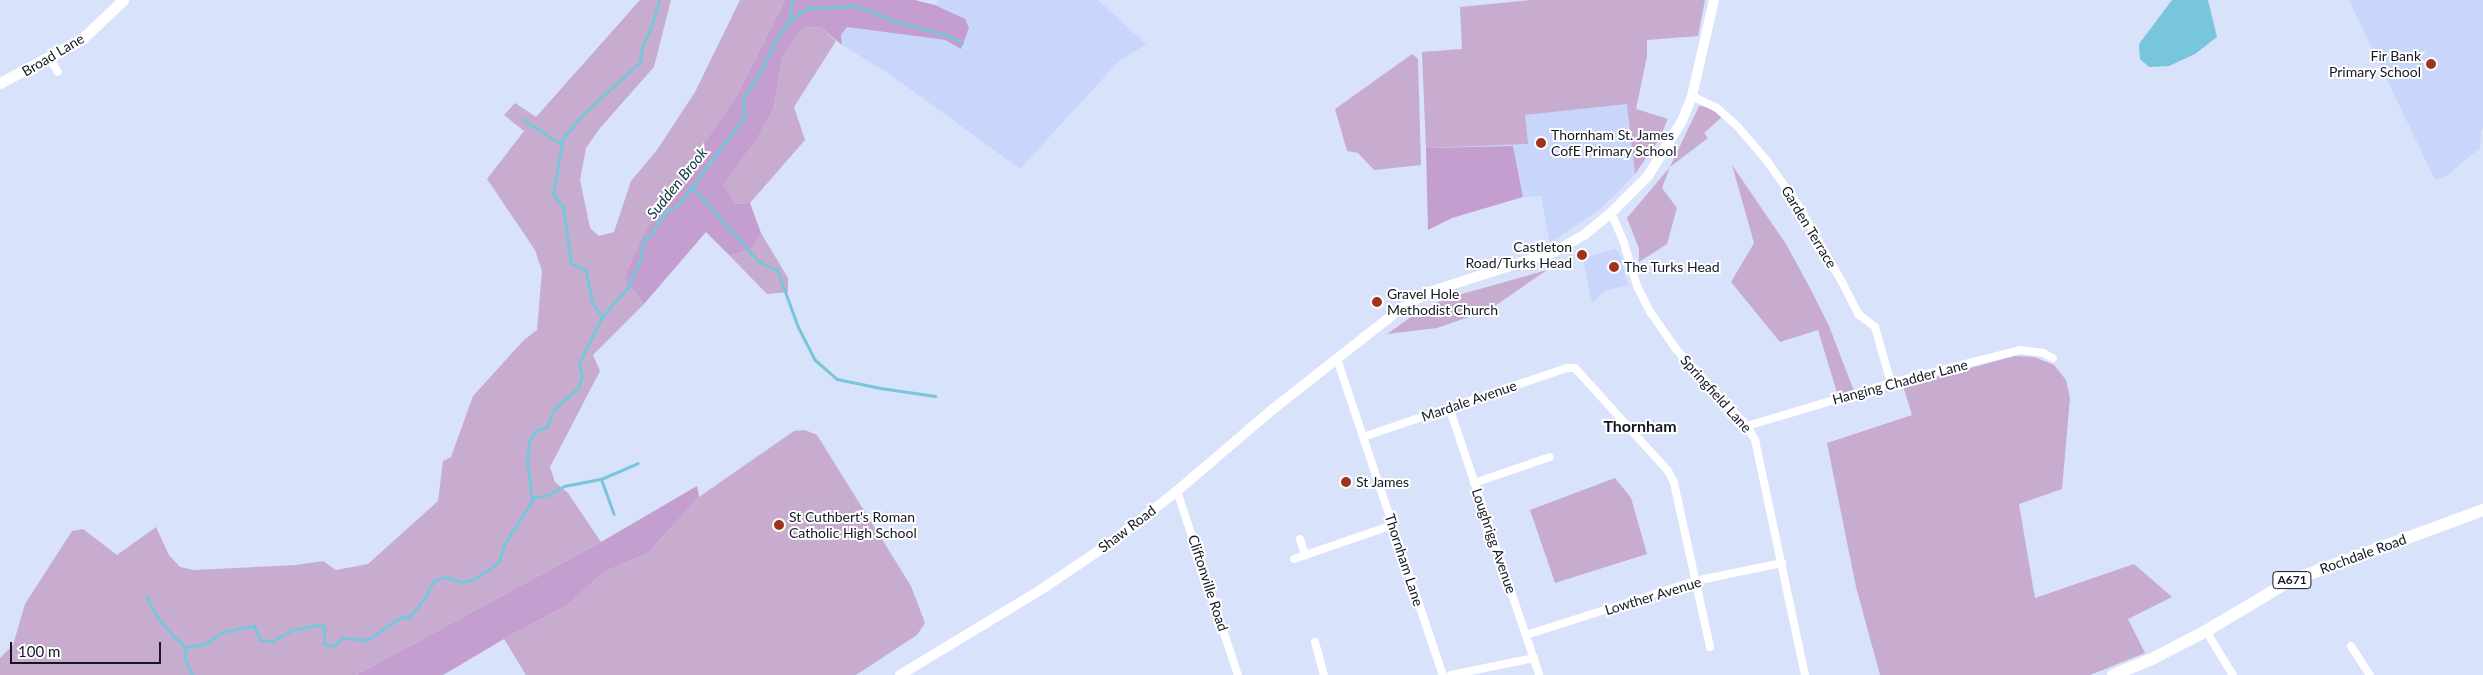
<!DOCTYPE html>
<style>
body{margin:0}
#map{position:relative;width:2483px;height:675px;overflow:hidden;background:#d8e2fa;font-family:Lato,sans-serif}
div>[style]{position:absolute}
.built>*{inset:0;background:#c7d6fa}
.green>*{inset:0;background:#c8acd0}
.forest>*{inset:0;background:#c59ed0}
.water>*{inset:0;background:#78c6db}
.stream>*{height:3px;margin:-1.5px;padding:0 1.5px;transform-origin:1.5px;border-radius:1.5px;background:#78c6db}
.minor>*{height:8px;margin:-4px;padding:0 4px;transform-origin:4px;border-radius:4px;background:#fff}
.tertiary>*{height:10px;margin:-5px;padding:0 5px;transform-origin:5px;border-radius:5px;background:#fff}
.secondary>*{height:11px;margin:-5.5px;padding:0 5.5px;transform-origin:5.5px;border-radius:5.5px;background:#fff}
.primary>*{height:12px;margin:-6px;padding:0 6px;transform-origin:6px;border-radius:6px;background:#fff}
.dots>*{width:14px;height:14px;translate:-50% -50%;box-sizing:border-box;border:2px solid #fff;border-radius:50%}
span{translate:-50% -50%;white-space:nowrap;text-align:center;line-height:1.15;-webkit-text-stroke:4px #fff;paint-order:stroke}
.shield-label span{padding:1px 4px;background:#fff;border:1px solid;border-radius:4px;-webkit-text-stroke-width:0}
.shield-label{font-size:12px;color:#131822;font-weight:700}
.street-label{font-size:14px;color:#131822}
.poi-label{font-size:14px;color:#131822}
.right{translate:-100% -50%;text-align:right}
.left{translate:0 -50%;text-align:left}
.water-label{font-size:15px;color:#10363f;font-style:italic}
.quarter-label{font-size:16px;color:#131822;font-weight:700}
.scale{position:absolute;left:10px;top:642px;width:151px;height:22px;box-sizing:border-box;border:2px solid #131822;border-top:0;padding-left:6px;font-size:15px;line-height:18px;white-space:nowrap;color:#131822;-webkit-text-stroke:4px #fff;paint-order:stroke}
</style>
<div id="map">
<div class="built">
<div style="clip-path:polygon(938px 0,1098px 0,1146px 44px,1118px 62px,1020px 169px,891px 75px,842px 45px,841px 35px,847px 27px,945px 40px,961px 49px,965px 19px,935px 5px)"></div>
<div style="clip-path:polygon(2349px 0,2483px 0,2483px 128px,2481px 131px,2480px 148px,2445px 177px,2435px 180px)"></div>
<div style="clip-path:polygon(1422px 52px,1647px 56px,1636px 109px,1668px 119px,1658px 141px,1635px 174px,1620px 190px,1600px 209px,1550px 243px,1541px 196px,1523px 197px,1513px 146px,1426px 148px)"></div>
<div style="clip-path:polygon(1615px 249px,1619px 252px,1628px 285px,1605px 291px,1592px 303px,1583px 258px)"></div>
</div>
<div class="green">
<div style="clip-path:polygon(640px 0,671px 0,654px 67px,600px 128px,586px 148px,580px 180px,590px 228px,599px 236px,614px 232px,631px 181px,657px 150px,695px 92px,740px 0,785px 0,737px 95px,696px 158px,624px 279px,644px 304px,593px 355px,600px 371px,550px 467px,555px 482px,568px 493px,601px 542px,356px 675px,0 675px,0 658px,13px 645px,25px 604px,72px 531px,83px 529px,117px 555px,156px 527px,169px 555px,180px 567px,194px 570px,296px 565px,323px 561px,336px 570px,368px 564px,438px 501px,443px 461px,451px 457px,473px 396px,524px 340px,537px 330px,542px 271px,535px 250px,487px 179px,524px 131px,504px 115px,515px 103px,536px 117px)"></div>
<div style="clip-path:polygon(1532px 0,1705px 0,1698px 36px,1647px 40px,1647px 56px,1636px 109px,1668px 119px,1658px 141px,1635px 174px,1627px 104px,1525px 115px,1528px 144px,1426px 148px,1422px 52px,1462px 49px,1460px 7px)"></div>
<div style="clip-path:polygon(820px 27px,836px 41px,794px 107px,805px 140px,750px 203px,735px 204px,722px 186px,757px 139px,774px 108px,782px 58px,803px 28px)"></div>
<div style="clip-path:polygon(1412px 54px,1418px 59px,1421px 165px,1374px 170px,1358px 153px,1347px 151px,1335px 109px)"></div>
<div style="clip-path:polygon(1699px 106px,1708px 107px,1723px 116px,1704px 133px,1708px 138px,1670px 167px,1662px 188px,1677px 208px,1667px 244px,1639px 262px,1639px 249px,1627px 218px,1670px 167px)"></div>
<div style="clip-path:polygon(1732px 165px,1786px 244px,1810px 288px,1829px 326px,1854px 391px,1838px 396px,1818px 330px,1780px 342px,1731px 282px,1754px 243px)"></div>
<div style="clip-path:polygon(761px 233px,788px 278px,788px 292px,767px 294px,730px 256px,753px 248px)"></div>
<div style="clip-path:polygon(1547px 270px,1489px 310px,1437px 328px,1387px 334px,1415px 314px,1444px 299px)"></div>
<div style="clip-path:polygon(2015px 356px,2034px 357px,2054px 365px,2066px 380px,2070px 398px,2062px 489px,2019px 504px,2035px 598px,2134px 564px,2172px 597px,2128px 619px,2145px 653px,2090px 675px,1880px 675px,1856px 587px,1827px 443px,1912px 415px,1903px 386px)"></div>
<div style="clip-path:polygon(805px 430px,817px 435px,911px 586px,925px 623px,917px 635px,856px 675px,526px 675px,504px 639px,566px 606px,604px 572px,648px 553px,699px 497px,794px 431px)"></div>
<div style="clip-path:polygon(1615px 478px,1631px 498px,1647px 554px,1555px 583px,1530px 510px)"></div>
</div>
<div class="forest">
<div style="clip-path:polygon(785px 0,915px 0,935px 5px,965px 19px,969px 28px,961px 49px,945px 40px,847px 27px,841px 35px,842px 45px,820px 27px,803px 28px,782px 58px,774px 108px,757px 139px,723px 185px,735px 204px,750px 203px,761px 233px,753px 248px,730px 256px,706px 232px,644px 304px,624px 279px,644px 234px,737px 95px)"></div>
<div style="clip-path:polygon(1513px 146px,1523px 197px,1452px 218px,1428px 230px,1426px 148px)"></div>
<div style="clip-path:polygon(697px 486px,699px 497px,648px 553px,604px 572px,566px 606px,504px 639px,443px 675px,356px 675px,601px 542px)"></div>
</div>
<div class="water">
<div style="clip-path:polygon(2172px 0,2208px 0,2217px 37px,2195px 54px,2169px 66px,2149px 67px,2140px 59px,2139px 44px)"></div>
</div>
<div class="stream">
<div style="left:789px;top:21px;width:22px;rotate:-36deg"></div>
<div style="left:807px;top:8px;width:49px;rotate:-2.3deg"></div>
<div style="left:856px;top:6px;width:47px;rotate:21.1deg"></div>
<div style="left:900px;top:23px;width:49px;rotate:14.3deg"></div>
<div style="left:947px;top:35px;width:17px;rotate:28deg"></div>
<div style="left:522px;top:119px;width:46px;rotate:32.7deg"></div>
<div style="left:688px;top:190px;width:7px"></div>
<div style="left:695px;top:190px;width:96px;rotate:48.4deg"></div>
<div style="left:759px;top:262px;width:20px;rotate:24deg"></div>
<div style="left:777px;top:270px;width:61px;rotate:69.8deg"></div>
<div style="left:798px;top:327px;width:37px;rotate:63deg"></div>
<div style="left:815px;top:360px;width:29px;rotate:41deg"></div>
<div style="left:837px;top:379px;width:44px;rotate:11.8deg"></div>
<div style="left:880px;top:388px;width:56px;rotate:8.3deg"></div>
<div style="left:602px;top:317px;width:18px;rotate:-124deg"></div>
<div style="left:592px;top:302px;width:33px;rotate:-101deg"></div>
<div style="left:586px;top:270px;width:17px;rotate:-155deg"></div>
<div style="left:571px;top:263px;width:57px;rotate:-98.1deg"></div>
<div style="left:563px;top:207px;width:17px;rotate:-126deg"></div>
<div style="left:553px;top:193px;width:56px;rotate:-79.7deg"></div>
<div style="left:563px;top:138px;width:33px;rotate:-50deg"></div>
<div style="left:584px;top:113px;width:76px;rotate:-42.3deg"></div>
<div style="left:640px;top:62px;width:15px;rotate:-82deg"></div>
<div style="left:642px;top:47px;width:19px;rotate:-65deg"></div>
<div style="left:650px;top:30px;width:31px;rotate:-73deg"></div>
<div style="left:601px;top:479px;width:37px;rotate:70deg"></div>
<div style="left:532px;top:498px;width:16px;rotate:-11deg"></div>
<div style="left:548px;top:495px;width:18px;rotate:-29deg"></div>
<div style="left:564px;top:486px;width:38px;rotate:-11deg"></div>
<div style="left:601px;top:479px;width:40px;rotate:-23.4deg"></div>
<div style="left:146px;top:596px;width:24px;rotate:62deg"></div>
<div style="left:157px;top:617px;width:23px;rotate:50deg"></div>
<div style="left:172px;top:635px;width:18px;rotate:41deg"></div>
<div style="left:192px;top:675px;width:21px;rotate:-113deg"></div>
<div style="left:184px;top:656px;width:9px;rotate:-77deg"></div>
<div style="left:186px;top:647px;width:19px;rotate:-9deg"></div>
<div style="left:205px;top:644px;width:21px;rotate:-35deg"></div>
<div style="left:222px;top:632px;width:33px;rotate:-11deg"></div>
<div style="left:254px;top:626px;width:15px;rotate:67deg"></div>
<div style="left:260px;top:640px;width:13px;rotate:4deg"></div>
<div style="left:273px;top:641px;width:22px;rotate:-30deg"></div>
<div style="left:292px;top:630px;width:26px;rotate:-11deg"></div>
<div style="left:318px;top:625px;width:6px;rotate:9deg"></div>
<div style="left:324px;top:626px;width:18px;rotate:90deg"></div>
<div style="left:324px;top:644px;width:9px;rotate:13deg"></div>
<div style="left:333px;top:646px;width:13px;rotate:-39deg"></div>
<div style="left:343px;top:638px;width:24px;rotate:5deg"></div>
<div style="left:367px;top:640px;width:41px;rotate:-34.1deg"></div>
<div style="left:401px;top:617px;width:8px"></div>
<div style="left:409px;top:617px;width:25px;rotate:-50deg"></div>
<div style="left:425px;top:598px;width:20px;rotate:-63deg"></div>
<div style="left:434px;top:580px;width:11px;rotate:-15deg"></div>
<div style="left:445px;top:577px;width:18px;rotate:16deg"></div>
<div style="left:462px;top:582px;width:12px;rotate:-14deg"></div>
<div style="left:474px;top:579px;width:29px;rotate:-34deg"></div>
<div style="left:498px;top:563px;width:21px;rotate:-71deg"></div>
<div style="left:505px;top:543px;width:50px;rotate:-57.3deg"></div>
<div style="left:532px;top:501px;width:41px;rotate:-97deg"></div>
<div style="left:527px;top:460px;width:19px;rotate:-84deg"></div>
<div style="left:529px;top:441px;width:14px;rotate:-54deg"></div>
<div style="left:537px;top:430px;width:10px;rotate:-17deg"></div>
<div style="left:547px;top:427px;width:19px;rotate:-69deg"></div>
<div style="left:554px;top:409px;width:32px;rotate:-41deg"></div>
<div style="left:578px;top:388px;width:13px;rotate:-72deg"></div>
<div style="left:582px;top:376px;width:13px;rotate:-103deg"></div>
<div style="left:579px;top:363px;width:51px;rotate:-63.4deg"></div>
<div style="left:602px;top:317px;width:40px;rotate:-49deg"></div>
<div style="left:628px;top:287px;width:32px;rotate:-66deg"></div>
<div style="left:641px;top:258px;width:20px;rotate:-81deg"></div>
<div style="left:644px;top:238px;width:6px;rotate:-18deg"></div>
<div style="left:650px;top:236px;width:27px;rotate:-59deg"></div>
<div style="left:664px;top:213px;width:17px;rotate:-31deg"></div>
<div style="left:679px;top:204px;width:109px;rotate:-53.2deg"></div>
<div style="left:744px;top:117px;width:20px;rotate:-90deg"></div>
<div style="left:744px;top:97px;width:33px;rotate:-57deg"></div>
<div style="left:762px;top:69px;width:34px;rotate:-64deg"></div>
<div style="left:777px;top:38px;width:21px;rotate:-55deg"></div>
<div style="left:789px;top:21px;width:21px;rotate:-82deg"></div>
</div>
<div class="minor">
<div style="left:49px;top:57px;width:17px;rotate:59deg"></div>
<div style="left:1692px;top:96px;width:28px;rotate:26deg"></div>
<div style="left:1717px;top:108px;width:28px;rotate:42deg"></div>
<div style="left:1738px;top:127px;width:45px;rotate:49.5deg"></div>
<div style="left:1767px;top:161px;width:54px;rotate:54.8deg"></div>
<div style="left:1798px;top:205px;width:91px;rotate:60.3deg"></div>
<div style="left:1843px;top:284px;width:34px;rotate:63deg"></div>
<div style="left:1858px;top:314px;width:21px;rotate:37deg"></div>
<div style="left:1875px;top:327px;width:58px;rotate:74.1deg"></div>
<div style="left:1611px;top:213px;width:30px;rotate:66deg"></div>
<div style="left:1623px;top:240px;width:48px;rotate:73.1deg"></div>
<div style="left:1637px;top:286px;width:30px;rotate:63deg"></div>
<div style="left:1651px;top:313px;width:44px;rotate:55.2deg"></div>
<div style="left:1676px;top:349px;width:105px;rotate:47.3deg"></div>
<div style="left:1747px;top:426px;width:16px;rotate:60deg"></div>
<div style="left:1755px;top:440px;width:240px;rotate:78deg"></div>
<div style="left:1337px;top:359px;width:333px;rotate:71.5deg"></div>
<div style="left:1449px;top:407px;width:283px;rotate:71.4deg"></div>
<div style="left:1747px;top:426px;width:150px;rotate:-16.6deg"></div>
<div style="left:1891px;top:383px;width:133px;rotate:-14.3deg"></div>
<div style="left:2020px;top:350px;width:23px;rotate:7deg"></div>
<div style="left:2043px;top:353px;width:11px;rotate:27deg"></div>
<div style="left:1363px;top:437px;width:215px;rotate:-18.7deg"></div>
<div style="left:1567px;top:368px;width:8px"></div>
<div style="left:1575px;top:368px;width:139px;rotate:47.9deg"></div>
<div style="left:1668px;top:471px;width:13px;rotate:63deg"></div>
<div style="left:1674px;top:483px;width:168px;rotate:77.6deg"></div>
<div style="left:1474px;top:483px;width:80px;rotate:-18.9deg"></div>
<div style="left:1177px;top:491px;width:194px;rotate:71.7deg"></div>
<div style="left:1300px;top:539px;width:17px;rotate:73deg"></div>
<div style="left:1294px;top:559px;width:105px;rotate:-19deg"></div>
<div style="left:2206px;top:631px;width:52px;rotate:58.5deg"></div>
<div style="left:1526px;top:635px;width:177px;rotate:-17.7deg"></div>
<div style="left:1695px;top:581px;width:89px;rotate:-11.7deg"></div>
<div style="left:1315px;top:642px;width:34px;rotate:75deg"></div>
<div style="left:2351px;top:646px;width:35px;rotate:57deg"></div>
<div style="left:1451px;top:675px;width:85px;rotate:-11.6deg"></div>
</div>
<div class="tertiary">
<div style="left:900px;top:675px;width:166px;rotate:-31.2deg"></div>
<div style="left:1042px;top:589px;width:82px;rotate:-34.1deg"></div>
<div style="left:1110px;top:543px;width:85px;rotate:-37.8deg"></div>
<div style="left:1177px;top:491px;width:126px;rotate:-40.5deg"></div>
<div style="left:1273px;top:409px;width:162px;rotate:-38.2deg"></div>
<div style="left:1400px;top:309px;width:34px;rotate:-30deg"></div>
<div style="left:1429px;top:292px;width:133px;rotate:-17.9deg"></div>
<div style="left:1556px;top:251px;width:32px;rotate:-30deg"></div>
<div style="left:1584px;top:235px;width:35px;rotate:-39deg"></div>
<div style="left:1611px;top:213px;width:52px;rotate:-45deg"></div>
<div style="left:1648px;top:176px;width:65px;rotate:-58.3deg"></div>
<div style="left:1682px;top:121px;width:27px;rotate:-68deg"></div>
<div style="left:1692px;top:96px;width:98px;rotate:-77.1deg"></div>
</div>
<div class="secondary">
<div style="left:0;top:83px;width:93px;rotate:-28.2deg"></div>
<div style="left:82px;top:39px;width:57px;rotate:-43.6deg"></div>
</div>
<div class="primary">
<div style="left:2113px;top:675px;width:42px;rotate:-22.3deg"></div>
<div style="left:2152px;top:659px;width:61px;rotate:-27.4deg"></div>
<div style="left:2206px;top:631px;width:98px;rotate:-30.8deg"></div>
<div style="left:2290px;top:581px;width:206px;rotate:-20.2deg"></div>
</div>
<div class="dots">
<div style="left:2431px;top:64px;background:#9d341b"></div>
<div style="left:1541px;top:143px;background:#9d341b"></div>
<div style="left:1582px;top:255px;background:#9d341b"></div>
<div style="left:1614px;top:267px;background:#9d341b"></div>
<div style="left:1377px;top:302px;background:#9d341b"></div>
<div style="left:1346px;top:482px;background:#9d341b"></div>
<div style="left:779px;top:525px;background:#9d341b"></div>
</div>
<div class="shield-label">
<span style="left:2292px;top:580px">A671</span>
</div>
<div class="street-label">
<span style="left:53px;top:55px;rotate:-31deg">Broad Lane</span>
<span style="left:1809px;top:227px;rotate:59deg">Garden Terrace</span>
<span style="left:1900px;top:382px;rotate:-15deg">Hanging Chadder Lane</span>
<span style="left:1716px;top:394px;rotate:48deg">Springfield Lane</span>
<span style="left:1469px;top:401px;rotate:-19deg">Mardale Avenue</span>
<span style="left:1127px;top:529px;rotate:-37deg">Shaw Road</span>
<span style="left:1494px;top:541px;rotate:71deg">Loughrigg Avenue</span>
<span style="left:2363px;top:554px;rotate:-20deg">Rochdale Road</span>
<span style="left:1404px;top:560px;rotate:72deg">Thornham Lane</span>
<span style="left:1208px;top:583px;rotate:72deg">Cliftonville Road</span>
<span style="left:1653px;top:596px;rotate:-17deg">Lowther Avenue</span>
</div>
<div class="poi-label">
<span class="right" style="left:2421px;top:64px">Fir Bank<br>Primary School</span>
<span class="left" style="left:1551px;top:143px">Thornham St. James<br>CofE Primary School</span>
<span class="right" style="left:1572px;top:255px">Castleton<br>Road/Turks Head</span>
<span class="left" style="left:1624px;top:267px">The Turks Head</span>
<span class="left" style="left:1387px;top:302px">Gravel Hole<br>Methodist Church</span>
<span class="left" style="left:1356px;top:482px">St James</span>
<span class="left" style="left:789px;top:525px">St Cuthbert's Roman<br>Catholic High School</span>
</div>
<div class="water-label">
<span style="left:677px;top:183px;rotate:-51deg">Sudden Brook</span>
</div>
<div class="quarter-label">
<span style="left:1640px;top:426px">Thornham</span>
</div>
<div class="scale">100 m</div>
</div>
